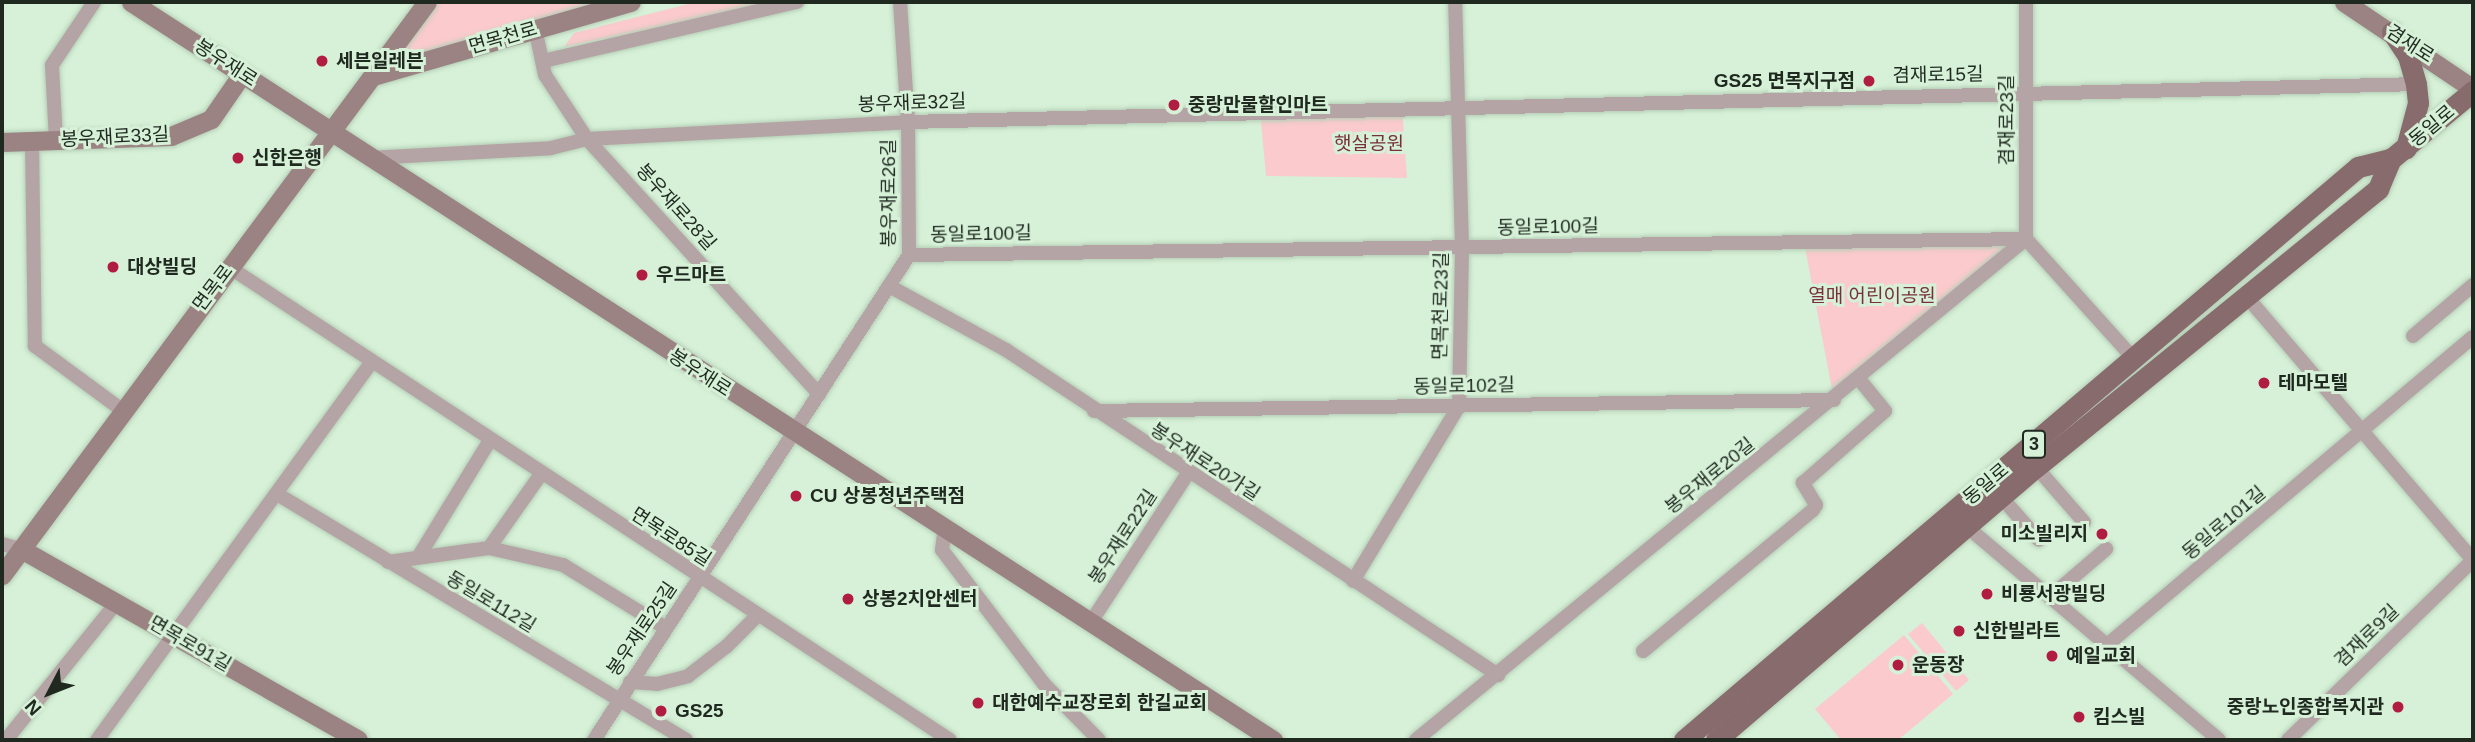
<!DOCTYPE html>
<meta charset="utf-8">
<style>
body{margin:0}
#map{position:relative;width:2475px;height:742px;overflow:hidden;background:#d6f1d7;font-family:Helvetica,"Noto Sans KR",sans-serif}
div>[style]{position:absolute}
.green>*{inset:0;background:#facacc}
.roads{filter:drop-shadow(0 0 2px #b5cdb6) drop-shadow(0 0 2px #b5cdb6)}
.street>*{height:14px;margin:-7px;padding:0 7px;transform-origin:7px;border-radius:7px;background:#b5a4a5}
.secondary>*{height:19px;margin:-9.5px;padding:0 9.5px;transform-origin:9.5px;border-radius:9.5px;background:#9b8384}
.primary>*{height:21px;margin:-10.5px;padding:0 10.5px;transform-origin:10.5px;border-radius:10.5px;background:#886b6d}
.dots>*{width:19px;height:19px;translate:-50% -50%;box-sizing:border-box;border:4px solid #d6f1d7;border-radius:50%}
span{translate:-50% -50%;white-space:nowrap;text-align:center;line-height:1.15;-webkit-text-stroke:6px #d6f1d7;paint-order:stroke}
.shield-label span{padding:2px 5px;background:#d6f1d7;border:2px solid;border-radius:5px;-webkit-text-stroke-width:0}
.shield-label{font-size:18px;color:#1f2920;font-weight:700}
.street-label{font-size:19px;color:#1f2920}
.poi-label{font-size:19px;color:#1f2920;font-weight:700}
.left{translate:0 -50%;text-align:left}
.right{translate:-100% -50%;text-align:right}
.park-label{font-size:19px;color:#79303a}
.frame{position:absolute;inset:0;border:4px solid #1f2920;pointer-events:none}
.north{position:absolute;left:14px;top:658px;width:70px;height:70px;-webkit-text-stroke:5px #d6f1d7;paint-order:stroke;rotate:228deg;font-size:19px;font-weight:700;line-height:28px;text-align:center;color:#1f2920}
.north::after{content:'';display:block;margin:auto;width:24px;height:32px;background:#1f2920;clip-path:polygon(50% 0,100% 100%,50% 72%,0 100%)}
</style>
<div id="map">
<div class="green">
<div style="clip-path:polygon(427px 2px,632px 2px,376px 75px)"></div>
<div style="clip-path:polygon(696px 2px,772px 2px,564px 47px,574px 33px)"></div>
<div style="clip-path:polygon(1402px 108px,1407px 178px,1266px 176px,1260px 112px)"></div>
<div style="clip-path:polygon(2026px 239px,1834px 400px,1804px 242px)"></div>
<div style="clip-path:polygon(1922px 623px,1969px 680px,1956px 691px,1908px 634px)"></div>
<div style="clip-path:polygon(1904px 635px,1953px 694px,1898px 740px,1841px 740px,1815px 709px)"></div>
</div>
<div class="roads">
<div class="street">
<div style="left:535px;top:28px;width:48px;rotate:78deg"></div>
<div style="left:545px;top:75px;width:77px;rotate:56.7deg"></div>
<div style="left:587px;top:139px;width:345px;rotate:47.7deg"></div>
<div style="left:543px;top:61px;width:261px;rotate:-13.1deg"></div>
<div style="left:56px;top:140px;width:75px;rotate:-93.1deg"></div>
<div style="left:52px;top:65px;width:76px;rotate:-56.3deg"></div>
<div style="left:32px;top:141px;width:205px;rotate:89.2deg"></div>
<div style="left:35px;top:346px;width:108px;rotate:36.3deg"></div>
<div style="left:369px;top:158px;width:182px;rotate:-3.1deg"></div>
<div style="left:551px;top:148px;width:37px;rotate:-14deg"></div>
<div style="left:587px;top:139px;width:321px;rotate:-3deg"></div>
<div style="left:908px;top:122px;width:1508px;rotate:-1.44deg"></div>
<div style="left:909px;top:255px;width:1117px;rotate:-0.82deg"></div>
<div style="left:2026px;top:239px;width:161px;rotate:48deg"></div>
<div style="left:229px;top:267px;width:862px;rotate:33.27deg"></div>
<div style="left:889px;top:286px;width:133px;rotate:28.7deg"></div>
<div style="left:1006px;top:350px;width:590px;rotate:33.45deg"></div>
<div style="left:2246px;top:296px;width:348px;rotate:49.3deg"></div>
<div style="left:2413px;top:336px;width:79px;rotate:-40.4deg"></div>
<div style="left:1094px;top:411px;width:740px;rotate:-0.85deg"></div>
<div style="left:2036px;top:467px;width:73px;rotate:48.9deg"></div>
<div style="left:277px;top:494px;width:477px;rotate:31deg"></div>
<div style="left:2001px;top:497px;width:57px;rotate:48.5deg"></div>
<div style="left:945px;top:526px;width:24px;rotate:97deg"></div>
<div style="left:942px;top:550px;width:168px;rotate:52.7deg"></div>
<div style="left:1044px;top:684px;width:78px;rotate:45.5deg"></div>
<div style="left:1966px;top:526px;width:331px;rotate:40.2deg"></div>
<div style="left:2px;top:544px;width:20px;rotate:15deg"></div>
<div style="left:489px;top:548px;width:90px;rotate:-54.9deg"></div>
<div style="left:419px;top:556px;width:136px;rotate:-58.5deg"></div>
<div style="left:388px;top:562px;width:102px;rotate:-7.9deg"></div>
<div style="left:489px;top:548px;width:76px;rotate:12.9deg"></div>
<div style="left:563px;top:565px;width:121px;rotate:31.5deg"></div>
<div style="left:1353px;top:581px;width:205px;rotate:-58.8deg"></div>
<div style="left:1459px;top:406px;width:159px;rotate:-88.9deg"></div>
<div style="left:1462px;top:247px;width:245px;rotate:-91.6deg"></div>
<div style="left:2050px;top:597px;width:74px;rotate:-40.6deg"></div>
<div style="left:1091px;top:622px;width:178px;rotate:-56.9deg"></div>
<div style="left:2107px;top:645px;width:478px;rotate:-40.1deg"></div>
<div style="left:1643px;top:651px;width:221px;rotate:-39.7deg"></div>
<div style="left:1813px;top:510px;width:6px;rotate:-59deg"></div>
<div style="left:1816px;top:505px;width:26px;rotate:-121deg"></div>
<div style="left:1803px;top:483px;width:109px;rotate:-41.3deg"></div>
<div style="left:1885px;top:411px;width:41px;rotate:-129.1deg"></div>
<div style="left:630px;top:682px;width:27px;rotate:4deg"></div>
<div style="left:657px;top:684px;width:32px;rotate:-14deg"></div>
<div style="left:688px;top:676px;width:49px;rotate:-37.6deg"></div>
<div style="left:727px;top:646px;width:42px;rotate:-45deg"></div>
<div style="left:6px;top:740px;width:176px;rotate:-51.2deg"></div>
<div style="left:97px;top:740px;width:467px;rotate:-54deg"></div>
<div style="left:594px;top:740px;width:578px;rotate:-57deg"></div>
<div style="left:909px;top:255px;width:133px;rotate:-90.4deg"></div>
<div style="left:908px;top:122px;width:120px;rotate:-93.8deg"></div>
<div style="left:1416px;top:740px;width:789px;rotate:-39.4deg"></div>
<div style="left:2026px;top:239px;width:237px;rotate:-90deg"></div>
<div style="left:2288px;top:740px;width:258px;rotate:-44.2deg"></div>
</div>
<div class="secondary">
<div style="left:131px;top:2px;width:1360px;rotate:32.87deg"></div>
<div style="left:2344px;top:2px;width:156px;rotate:34deg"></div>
<div style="left:376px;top:75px;width:265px;rotate:-16deg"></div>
<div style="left:2px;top:142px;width:169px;rotate:-2deg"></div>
<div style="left:171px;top:136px;width:43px;rotate:-23deg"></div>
<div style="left:211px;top:119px;width:55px;rotate:-55.4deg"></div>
<div style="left:21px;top:549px;width:387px;rotate:29.5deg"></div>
<div style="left:2px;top:575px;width:713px;rotate:-53.44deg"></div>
</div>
<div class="primary">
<div style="left:2392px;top:32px;width:29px;rotate:56deg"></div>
<div style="left:2408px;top:56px;width:29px;rotate:74deg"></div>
<div style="left:2416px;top:84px;width:19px;rotate:84deg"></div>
<div style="left:2418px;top:103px;width:47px;rotate:104.9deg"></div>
<div style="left:1684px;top:740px;width:885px;rotate:-40.37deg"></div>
<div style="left:2358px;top:167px;width:34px;rotate:-14deg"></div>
<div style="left:2391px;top:159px;width:107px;rotate:-39.7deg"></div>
<div style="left:1716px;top:740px;width:421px;rotate:-40.5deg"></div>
<div style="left:2036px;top:467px;width:441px;rotate:-39.1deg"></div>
<div style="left:2378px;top:189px;width:33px;rotate:-67deg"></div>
</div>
</div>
<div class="dots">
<div style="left:322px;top:61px;background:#b01d40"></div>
<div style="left:1869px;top:81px;background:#b01d40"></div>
<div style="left:1174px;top:105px;background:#b01d40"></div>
<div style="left:238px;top:158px;background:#b01d40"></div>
<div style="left:113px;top:267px;background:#b01d40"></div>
<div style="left:642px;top:275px;background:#b01d40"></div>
<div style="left:2264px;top:383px;background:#b01d40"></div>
<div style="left:796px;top:496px;background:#b01d40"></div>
<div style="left:2102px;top:534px;background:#b01d40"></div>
<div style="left:1987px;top:594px;background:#b01d40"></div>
<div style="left:848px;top:599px;background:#b01d40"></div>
<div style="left:1959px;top:631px;background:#b01d40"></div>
<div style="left:2052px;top:656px;background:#b01d40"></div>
<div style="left:1898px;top:665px;background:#b01d40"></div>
<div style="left:978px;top:703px;background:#b01d40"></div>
<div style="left:2398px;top:707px;background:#b01d40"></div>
<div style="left:661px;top:711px;background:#b01d40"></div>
<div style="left:2079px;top:717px;background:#b01d40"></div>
</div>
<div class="shield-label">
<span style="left:2034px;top:444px">3</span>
</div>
<div class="street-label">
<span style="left:503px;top:38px;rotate:-16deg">면목천로</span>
<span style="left:2410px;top:44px;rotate:33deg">겸재로</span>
<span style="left:226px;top:63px;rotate:33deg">봉우재로</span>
<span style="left:1938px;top:75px;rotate:-1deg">겸재로15길</span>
<span style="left:912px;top:103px;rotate:-2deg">봉우재로32길</span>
<span style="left:2007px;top:120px;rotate:-90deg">겸재로23길</span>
<span style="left:2432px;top:126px;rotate:-40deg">동일로</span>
<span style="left:115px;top:137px;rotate:-3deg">봉우재로33길</span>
<span style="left:889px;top:193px;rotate:-90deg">봉우재로26길</span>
<span style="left:676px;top:207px;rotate:48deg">봉우재로28길</span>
<span style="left:1548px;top:227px;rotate:-1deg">동일로100길</span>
<span style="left:981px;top:234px;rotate:-1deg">동일로100길</span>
<span style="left:213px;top:288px;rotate:-53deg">면목로</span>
<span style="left:1441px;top:306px;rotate:-89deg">면목천로23길</span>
<span style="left:700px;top:373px;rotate:33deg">봉우재로</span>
<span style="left:1464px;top:386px;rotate:-1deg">동일로102길</span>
<span style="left:1205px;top:462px;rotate:33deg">봉우재로20가길</span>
<span style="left:1710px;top:476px;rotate:-39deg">봉우재로20길</span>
<span style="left:1986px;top:484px;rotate:-40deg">동일로</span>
<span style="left:2224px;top:523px;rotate:-40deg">동일로101길</span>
<span style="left:671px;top:537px;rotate:33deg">면목로85길</span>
<span style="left:1123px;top:537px;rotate:-57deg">봉우재로22길</span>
<span style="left:491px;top:602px;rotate:31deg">동일로112길</span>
<span style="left:642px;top:629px;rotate:-56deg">봉우재로25길</span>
<span style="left:2367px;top:636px;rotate:-44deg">겸재로9길</span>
<span style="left:190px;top:644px;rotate:30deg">면목로91길</span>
</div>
<div class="poi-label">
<span class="left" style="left:336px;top:61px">세븐일레븐</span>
<span class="right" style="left:1855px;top:81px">GS25 면목지구점</span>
<span class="left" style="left:1188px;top:105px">중랑만물할인마트</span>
<span class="left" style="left:252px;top:158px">신한은행</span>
<span class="left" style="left:127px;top:267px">대상빌딩</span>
<span class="left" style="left:656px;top:275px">우드마트</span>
<span class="left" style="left:2278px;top:383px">테마모텔</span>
<span class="left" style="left:810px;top:496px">CU 상봉청년주택점</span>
<span class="right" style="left:2088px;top:534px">미소빌리지</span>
<span class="left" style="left:2001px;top:594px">비룡서광빌딩</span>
<span class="left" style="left:862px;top:599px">상봉2치안센터</span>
<span class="left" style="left:1973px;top:631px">신한빌라트</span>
<span class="left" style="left:2066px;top:656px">예일교회</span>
<span class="left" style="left:1912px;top:665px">운동장</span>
<span class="left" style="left:992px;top:703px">대한예수교장로회 한길교회</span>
<span class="right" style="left:2384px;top:707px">중랑노인종합복지관</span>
<span class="left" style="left:675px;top:711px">GS25</span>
<span class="left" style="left:2093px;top:717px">킴스빌</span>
</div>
<div class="park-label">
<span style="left:1369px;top:144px">햇살공원</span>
<span style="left:1872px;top:296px">열매 어린이공원</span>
</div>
<div class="frame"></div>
<div class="north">N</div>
</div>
